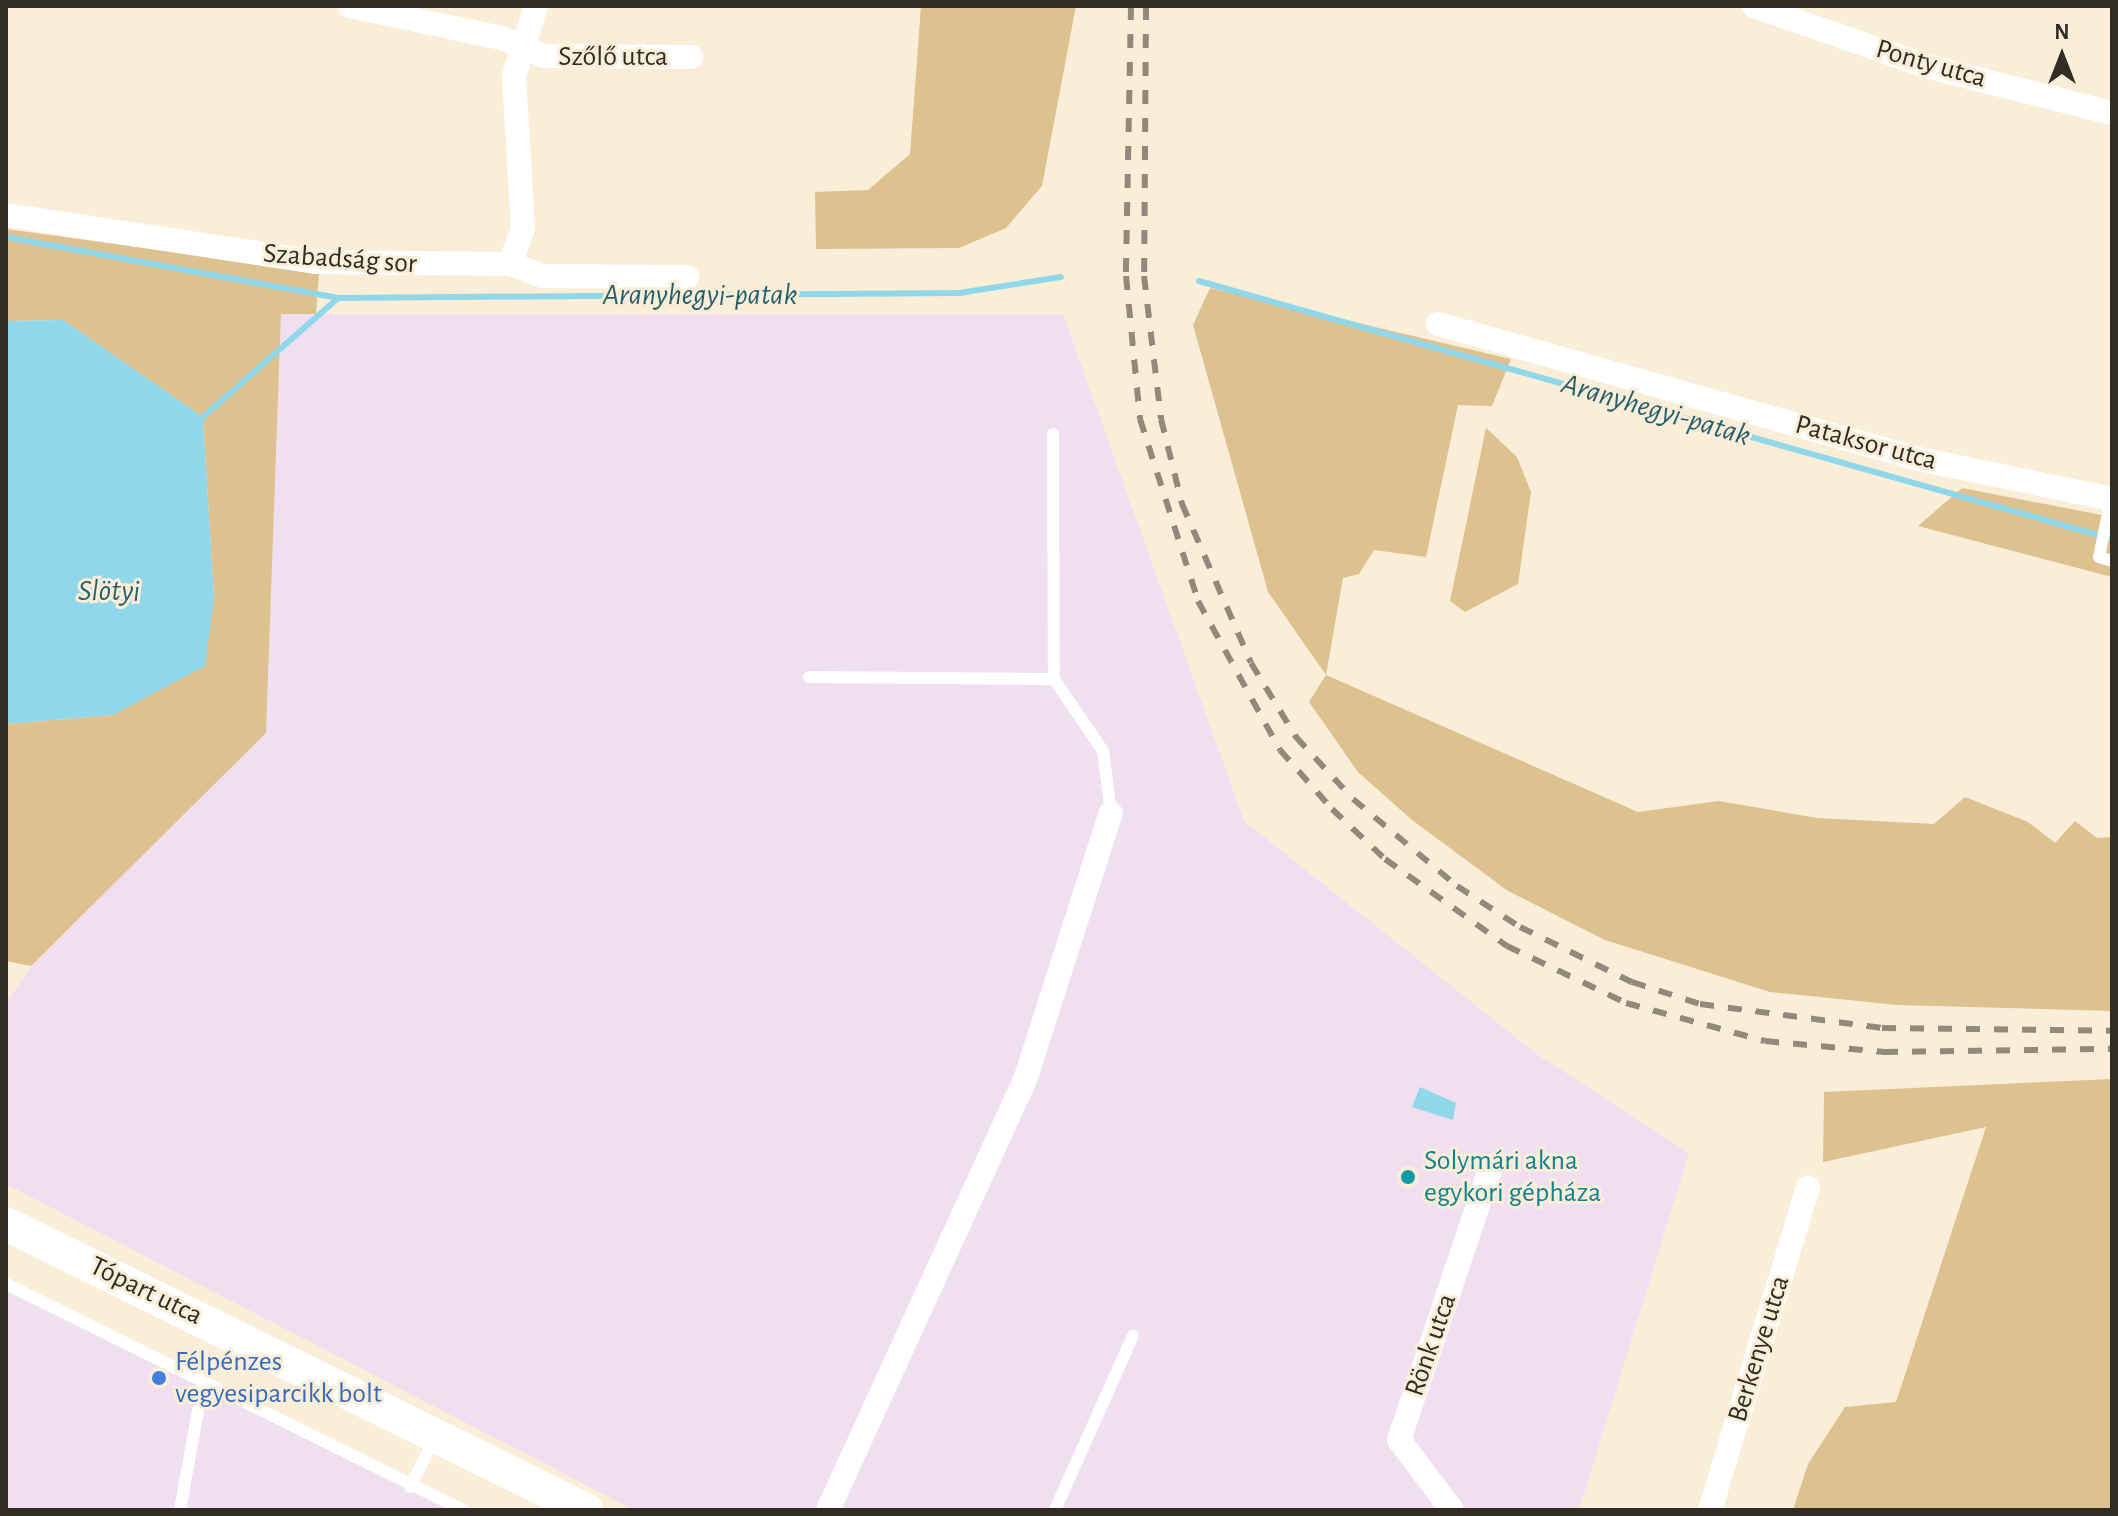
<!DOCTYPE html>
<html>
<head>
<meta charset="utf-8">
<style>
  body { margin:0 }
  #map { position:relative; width:2118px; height:1516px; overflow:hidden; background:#fbeed8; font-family:"Alegreya Sans",sans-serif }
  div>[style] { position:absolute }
  .industrial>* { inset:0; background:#f0dff1 }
  .green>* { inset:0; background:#ddc18f }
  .water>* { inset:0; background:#91d7ea }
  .stream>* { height:6px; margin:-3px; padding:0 3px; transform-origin:3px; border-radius:3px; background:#91d7ea }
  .lane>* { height:12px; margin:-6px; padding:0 6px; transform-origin:6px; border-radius:6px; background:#fff }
  .street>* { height:24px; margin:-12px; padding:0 12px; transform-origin:12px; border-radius:12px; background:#fff }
  .secondary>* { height:34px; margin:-17px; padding:0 17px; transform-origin:17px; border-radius:17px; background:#fff }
  .rail>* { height:6px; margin-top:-3px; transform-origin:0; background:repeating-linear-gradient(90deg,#92897a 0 14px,transparent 0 28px) }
  .dots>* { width:22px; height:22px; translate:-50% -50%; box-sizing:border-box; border:4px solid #fbeed8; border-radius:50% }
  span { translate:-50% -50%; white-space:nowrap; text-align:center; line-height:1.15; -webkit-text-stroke:6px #fbeed8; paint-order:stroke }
  .street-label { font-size:28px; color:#312c24 }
  .culture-label { font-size:28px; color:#0d838f }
  .left { translate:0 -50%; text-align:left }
  .shop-label { font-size:28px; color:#366cbe }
  .water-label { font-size:30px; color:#27606d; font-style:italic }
  .frame { position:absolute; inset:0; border:8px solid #312c24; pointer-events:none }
  .north { position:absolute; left:2022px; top:16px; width:80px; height:80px; -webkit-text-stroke:6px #fbeed8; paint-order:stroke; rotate:0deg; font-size:22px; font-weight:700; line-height:32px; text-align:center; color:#312c24 }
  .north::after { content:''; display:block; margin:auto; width:28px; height:36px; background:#312c24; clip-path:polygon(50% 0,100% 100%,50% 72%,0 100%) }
</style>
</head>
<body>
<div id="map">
  <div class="industrial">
    <i style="clip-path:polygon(281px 314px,1063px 314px,1244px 821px,1538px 1055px,1689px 1153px,1579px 1510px,634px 1510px,6px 1184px,6px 1003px,46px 945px,266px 733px)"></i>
    <i style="clip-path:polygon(6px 1284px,203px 1383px,473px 1510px,6px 1510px)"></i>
  </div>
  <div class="green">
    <i style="clip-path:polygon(921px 6px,1076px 6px,1042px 186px,1006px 228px,959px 248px,816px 249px,815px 192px,868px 190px,910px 154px)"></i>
    <i style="clip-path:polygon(6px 229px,319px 272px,316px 314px,281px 314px,266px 733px,31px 966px,6px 961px,6px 724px,113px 715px,214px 599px,203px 417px,63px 320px,6px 321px)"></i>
    <i style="clip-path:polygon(1210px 288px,1511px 359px,1492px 406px,1458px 405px,1426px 557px,1374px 550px,1359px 574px,1343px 578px,1326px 675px,1638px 812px,1719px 801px,1817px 818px,1934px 824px,1965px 797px,2028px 822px,2055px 843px,2075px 821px,2097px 838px,2112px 837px,2112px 1011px,1897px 1005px,1770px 992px,1605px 940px,1508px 891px,1412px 820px,1358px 772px,1309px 702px,1326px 675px,1268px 592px,1193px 325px)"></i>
    <i style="clip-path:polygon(1486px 428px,1517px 457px,1531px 492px,1518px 584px,1465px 612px,1450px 601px)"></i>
    <i style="clip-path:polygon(1962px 488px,2112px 517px,2112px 577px,1918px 526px)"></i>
    <i style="clip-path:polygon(2112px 1079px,2112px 1510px,1793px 1510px,1808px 1464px,1845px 1407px,1896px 1402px,1986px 1127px,1823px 1162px,1824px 1092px)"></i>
  </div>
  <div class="water">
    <i style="clip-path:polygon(63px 320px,203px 417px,214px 599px,205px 666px,113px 715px,6px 724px,6px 321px)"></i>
    <i style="clip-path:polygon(1420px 1087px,1456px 1103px,1453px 1120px,1412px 1107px)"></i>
  </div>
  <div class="stream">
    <i style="left:6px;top:237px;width:338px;rotate:10.4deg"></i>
    <i style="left:338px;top:298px;width:621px;rotate:-0.46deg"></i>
    <i style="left:959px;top:293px;width:103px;rotate:-8.9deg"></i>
    <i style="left:1199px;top:281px;width:949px;rotate:15.78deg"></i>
    <i style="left:203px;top:417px;width:180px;rotate:-41.4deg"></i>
  </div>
  <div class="lane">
    <i style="left:1053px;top:434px;width:245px;rotate:89.8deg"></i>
    <i style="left:1054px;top:679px;width:87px;rotate:55.8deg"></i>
    <i style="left:1103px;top:751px;width:63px;rotate:82.6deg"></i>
    <i style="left:2111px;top:499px;width:59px;rotate:101.7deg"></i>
    <i style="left:2099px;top:557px;width:14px;rotate:17deg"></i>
    <i style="left:809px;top:677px;width:245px;rotate:0.5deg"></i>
    <i style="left:6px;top:1284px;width:510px;rotate:26.31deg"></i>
    <i style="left:410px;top:1487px;width:53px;rotate:-62.9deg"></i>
    <i style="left:180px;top:1510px;width:129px;rotate:-79.7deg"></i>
    <i style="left:1055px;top:1510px;width:191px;rotate:-65.9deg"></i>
  </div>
  <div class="street">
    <i style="left:350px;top:6px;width:155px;rotate:11.9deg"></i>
    <i style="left:502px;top:38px;width:46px;rotate:23.2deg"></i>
    <i style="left:544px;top:56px;width:147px;rotate:0.4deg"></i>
    <i style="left:1754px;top:6px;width:182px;rotate:19.2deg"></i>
    <i style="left:1926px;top:66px;width:192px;rotate:14.2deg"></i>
    <i style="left:6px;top:215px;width:313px;rotate:8.6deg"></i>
    <i style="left:315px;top:262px;width:195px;rotate:0.6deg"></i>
    <i style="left:510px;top:264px;width:35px;rotate:20deg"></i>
    <i style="left:543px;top:276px;width:144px;rotate:0.4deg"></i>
    <i style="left:510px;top:264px;width:38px;rotate:-70deg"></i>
    <i style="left:523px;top:228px;width:152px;rotate:-93.4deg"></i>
    <i style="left:514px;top:76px;width:73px;rotate:-72.6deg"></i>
    <i style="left:1438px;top:324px;width:500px;rotate:15.7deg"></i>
    <i style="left:1919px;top:459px;width:197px;rotate:11.7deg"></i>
    <i style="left:828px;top:1510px;width:476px;rotate:-65.4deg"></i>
    <i style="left:1026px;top:1077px;width:277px;rotate:-72.2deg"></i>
    <i style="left:1452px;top:1510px;width:88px;rotate:-127.1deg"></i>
    <i style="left:1399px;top:1440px;width:289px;rotate:-71.4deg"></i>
    <i style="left:1710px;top:1510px;width:337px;rotate:-73.1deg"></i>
  </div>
  <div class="secondary">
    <i style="left:6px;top:1224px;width:647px;rotate:26.25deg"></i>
  </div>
  <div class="rail">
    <i style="left:1131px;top:6px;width:270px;rotate:91.1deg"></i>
    <i style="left:1126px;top:276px;width:144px;rotate:84.4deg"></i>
    <i style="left:1140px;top:419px;width:191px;rotate:72.3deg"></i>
    <i style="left:1198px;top:601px;width:170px;rotate:61.2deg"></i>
    <i style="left:1280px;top:750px;width:79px;rotate:48.6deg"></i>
    <i style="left:1332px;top:809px;width:73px;rotate:43.3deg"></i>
    <i style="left:1385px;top:859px;width:150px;rotate:35.5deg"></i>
    <i style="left:1507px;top:946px;width:132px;rotate:25.6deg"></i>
    <i style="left:1626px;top:1003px;width:144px;rotate:15.3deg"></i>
    <i style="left:1765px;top:1041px;width:120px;rotate:5.3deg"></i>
    <i style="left:1884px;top:1052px;width:228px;rotate:-0.8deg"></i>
    <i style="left:1146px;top:6px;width:270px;rotate:90.4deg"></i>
    <i style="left:1144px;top:276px;width:144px;rotate:83.2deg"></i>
    <i style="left:1161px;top:419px;width:88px;rotate:76.1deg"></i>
    <i style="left:1182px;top:504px;width:173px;rotate:66.5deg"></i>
    <i style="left:1251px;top:663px;width:87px;rotate:58.7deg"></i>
    <i style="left:1296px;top:737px;width:84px;rotate:47.4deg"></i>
    <i style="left:1353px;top:799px;width:136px;rotate:39.9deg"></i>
    <i style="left:1457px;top:886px;width:75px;rotate:33.1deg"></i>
    <i style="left:1520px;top:927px;width:125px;rotate:26.2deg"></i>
    <i style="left:1632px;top:982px;width:71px;rotate:17.9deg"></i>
    <i style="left:1700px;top:1004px;width:184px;rotate:7.5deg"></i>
    <i style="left:1882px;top:1028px;width:230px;rotate:0.7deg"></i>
  </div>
  <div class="dots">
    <i style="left:1408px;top:1177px;background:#0f9aa8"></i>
    <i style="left:159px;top:1378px;background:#3f7fe0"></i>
  </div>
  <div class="street-label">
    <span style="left:613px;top:57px">Szőlő utca</span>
    <span style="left:1931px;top:64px;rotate:16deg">Ponty utca</span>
    <span style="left:340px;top:259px;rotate:4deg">Szabadság sor</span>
    <span style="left:1866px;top:443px;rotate:15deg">Pataksor utca</span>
    <span style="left:146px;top:1291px;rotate:26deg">Tópart utca</span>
    <span style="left:1431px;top:1345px;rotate:-71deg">Rönk utca</span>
    <span style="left:1759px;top:1349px;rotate:-73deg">Berkenye utca</span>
  </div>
  <div class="culture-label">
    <span class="left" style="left:1424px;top:1177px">Solymári akna<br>egykori gépháza</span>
  </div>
  <div class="shop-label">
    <span class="left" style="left:175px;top:1378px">Félpénzes<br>vegyesiparcikk bolt</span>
  </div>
  <div class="water-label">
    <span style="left:700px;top:295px">Aranyhegyi-patak</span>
    <span style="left:1656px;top:410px;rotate:16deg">Aranyhegyi-patak</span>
    <span style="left:109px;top:591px">Slötyi</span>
  </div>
  <div class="frame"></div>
  <div class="north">N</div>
</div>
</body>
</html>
